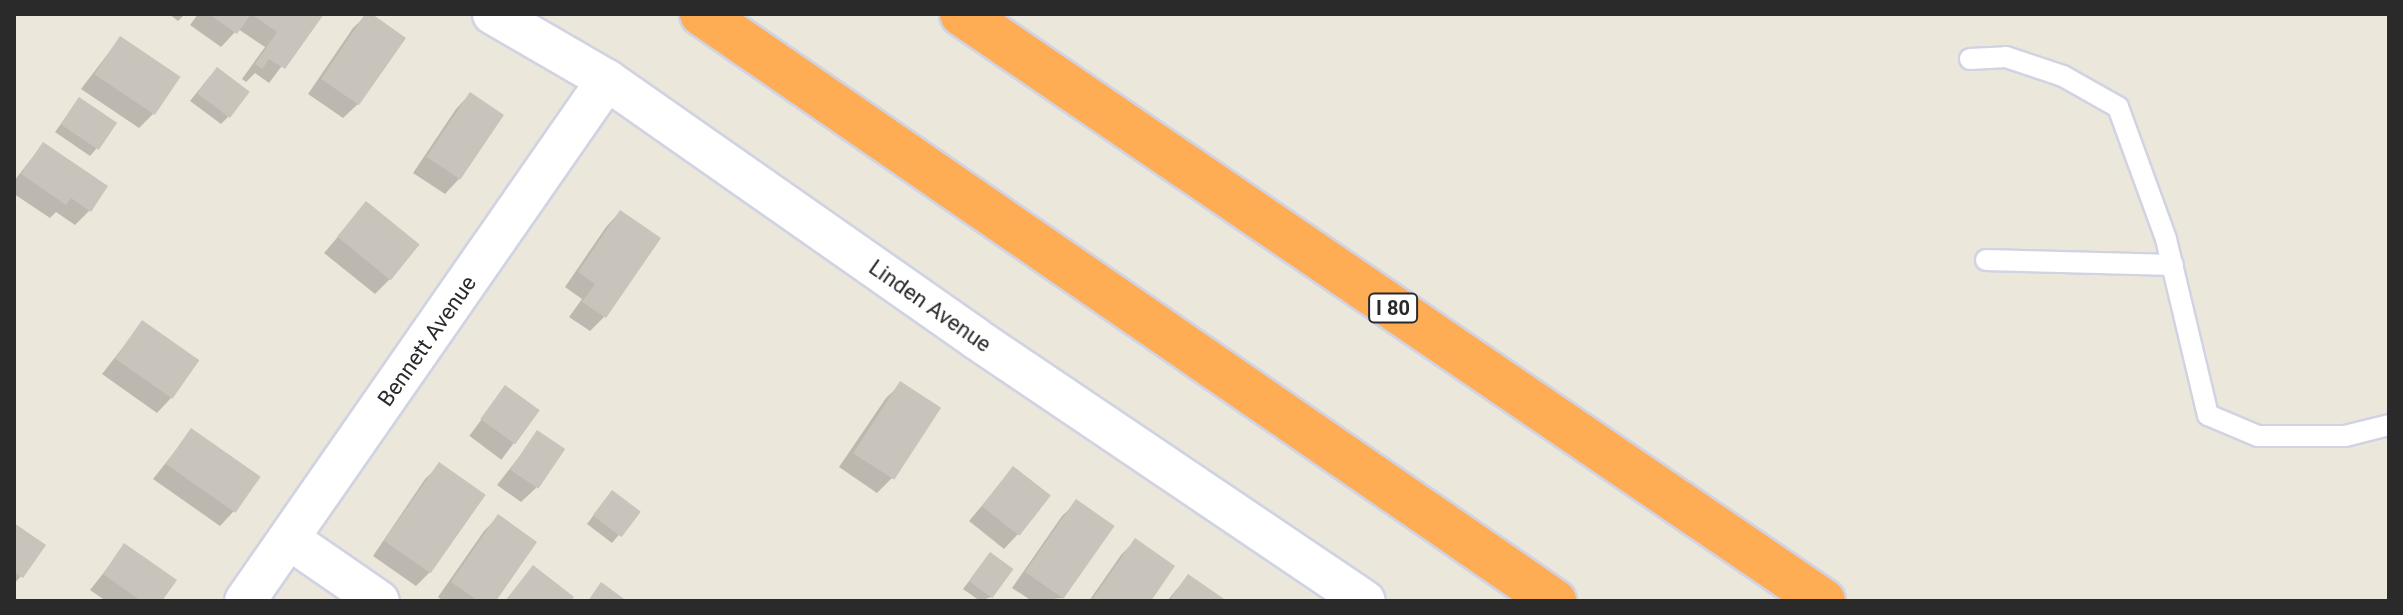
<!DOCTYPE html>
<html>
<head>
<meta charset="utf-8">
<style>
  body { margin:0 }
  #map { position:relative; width:2403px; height:615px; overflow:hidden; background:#ece7db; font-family:Roboto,sans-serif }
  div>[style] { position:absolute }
  .shadow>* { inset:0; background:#0003; transform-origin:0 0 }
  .building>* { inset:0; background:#c8c3bb; transform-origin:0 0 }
  .roads { filter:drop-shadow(2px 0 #d1d3e3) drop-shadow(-2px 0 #d1d3e3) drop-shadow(0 2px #d1d3e3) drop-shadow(0 -2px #d1d3e3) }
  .service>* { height:20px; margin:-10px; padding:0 10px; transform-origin:10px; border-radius:10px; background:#fff }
  .minor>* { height:40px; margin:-20px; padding:0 20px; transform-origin:20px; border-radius:20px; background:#fff }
  .motorway>* { height:44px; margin:-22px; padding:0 22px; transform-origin:22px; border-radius:22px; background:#ffad54 }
  span { translate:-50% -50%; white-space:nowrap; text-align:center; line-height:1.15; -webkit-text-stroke:7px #fff; paint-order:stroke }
  .shield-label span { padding:2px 6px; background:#fff; border:2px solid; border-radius:6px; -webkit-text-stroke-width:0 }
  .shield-label { font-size:20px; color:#2a2a2a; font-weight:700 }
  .street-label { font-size:22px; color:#2a2a2a }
  .frame { position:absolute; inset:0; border:16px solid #2a2a2a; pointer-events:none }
</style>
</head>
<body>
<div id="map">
  <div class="shadow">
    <i style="clip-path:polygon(169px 14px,185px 14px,178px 21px)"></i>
    <i style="clip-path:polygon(198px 14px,321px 14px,269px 83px,255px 73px,246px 82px,242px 79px,265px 47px,238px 29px,221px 47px,190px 25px)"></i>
    <i style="clip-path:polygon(368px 14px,358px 104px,343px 118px,308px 94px,353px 28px)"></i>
    <i style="clip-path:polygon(120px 38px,153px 114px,139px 128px,81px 89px)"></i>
    <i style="clip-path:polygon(210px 76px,228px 117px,221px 124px,190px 101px)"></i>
    <i style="clip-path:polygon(470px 94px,459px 179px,445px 194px,413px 173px,456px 109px)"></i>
    <i style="clip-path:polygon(79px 99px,97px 148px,90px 156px,55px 132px)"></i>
    <i style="clip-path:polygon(43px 144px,90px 210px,75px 225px,56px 212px,50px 218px,14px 194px,14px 181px)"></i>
    <i style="clip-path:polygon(366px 204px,390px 279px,375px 294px,324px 253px)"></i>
    <i style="clip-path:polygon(620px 212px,658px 238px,604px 317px,590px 331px,569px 317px,582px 299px,565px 287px,606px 227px)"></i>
    <i style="clip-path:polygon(142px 323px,171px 398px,157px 413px,102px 374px)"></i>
    <i style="clip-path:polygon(901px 384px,938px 409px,892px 478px,877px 493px,839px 467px,886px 398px)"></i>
    <i style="left:506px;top:387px;width:40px;height:61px;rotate:37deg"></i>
    <i style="clip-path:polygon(191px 431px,234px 511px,220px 526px,153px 479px)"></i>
    <i style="clip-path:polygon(538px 433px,536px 488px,521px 502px,497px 485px)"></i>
    <i style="clip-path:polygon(440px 465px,430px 572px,416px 586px,373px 556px,425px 479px)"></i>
    <i style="clip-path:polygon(1013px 469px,1018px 534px,1004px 549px,969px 521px)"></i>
    <i style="clip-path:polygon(605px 500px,638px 512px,612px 543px,587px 524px)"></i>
    <i style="clip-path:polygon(1077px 502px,1063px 598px,1032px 601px,1012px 588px,1062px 516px)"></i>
    <i style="clip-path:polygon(498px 517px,493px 601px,443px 601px,438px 597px,484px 531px)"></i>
    <i style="clip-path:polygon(14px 525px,21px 576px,14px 584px)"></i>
    <i style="clip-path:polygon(1135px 541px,1149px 601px,1089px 601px,1121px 555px)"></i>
    <i style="clip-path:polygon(125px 546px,160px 601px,106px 601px,90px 590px)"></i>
    <i style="clip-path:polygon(990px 554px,991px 597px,980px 601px,963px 589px)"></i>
    <i style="clip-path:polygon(1188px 576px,1224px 601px,1167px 601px)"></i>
  </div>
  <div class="building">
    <i style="clip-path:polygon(209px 14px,251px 14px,237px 34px)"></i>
    <i style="clip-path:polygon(251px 14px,324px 14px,285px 69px,269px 59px,262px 69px,255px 64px,277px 32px)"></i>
    <i style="clip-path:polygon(365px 14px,372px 14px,406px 38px,359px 105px,321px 79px)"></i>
    <i style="left:120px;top:36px;width:73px;height:46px;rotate:34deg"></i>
    <i style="left:217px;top:67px;width:41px;height:33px;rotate:37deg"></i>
    <i style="left:470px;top:92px;width:41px;height:78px;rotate:34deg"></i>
    <i style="left:79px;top:97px;width:46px;height:33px;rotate:34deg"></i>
    <i style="clip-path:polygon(43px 142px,108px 186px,91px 212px,71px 198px,66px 205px,21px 174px)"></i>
    <i style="left:366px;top:201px;width:69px;height:46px;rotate:39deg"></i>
    <i style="clip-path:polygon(620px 210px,661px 238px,606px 318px,582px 302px,595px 284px,578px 272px)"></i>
    <i style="left:142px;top:320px;width:70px;height:47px;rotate:35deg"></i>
    <i style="left:900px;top:381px;width:49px;height:86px;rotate:33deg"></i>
    <i style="left:505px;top:385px;width:43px;height:42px;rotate:36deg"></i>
    <i style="left:191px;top:428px;width:85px;height:44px;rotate:35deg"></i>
    <i style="left:537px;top:430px;width:34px;height:48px;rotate:34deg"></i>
    <i style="left:439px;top:462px;width:57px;height:96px;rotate:35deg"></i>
    <i style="left:1013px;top:466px;width:48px;height:51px;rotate:38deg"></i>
    <i style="left:612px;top:490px;width:36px;height:32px;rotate:37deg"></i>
    <i style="left:1076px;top:499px;width:47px;height:89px;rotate:35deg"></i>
    <i style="clip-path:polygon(498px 514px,537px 542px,496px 601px,478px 601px,451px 582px)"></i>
    <i style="clip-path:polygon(14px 523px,46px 545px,23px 578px,14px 572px)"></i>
    <i style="clip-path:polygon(1135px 538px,1175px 566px,1151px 601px,1091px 601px)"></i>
    <i style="clip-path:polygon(124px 543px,177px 580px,162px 601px,141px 601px,103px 574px)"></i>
    <i style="left:990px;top:552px;width:29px;height:36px;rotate:36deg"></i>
    <i style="clip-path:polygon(533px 565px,574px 597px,571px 601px,505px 601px)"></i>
    <i style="clip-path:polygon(1188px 574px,1227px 601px,1169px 601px)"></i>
    <i style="clip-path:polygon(601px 582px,627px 601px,588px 601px)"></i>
  </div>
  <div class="roads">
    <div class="service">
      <i style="left:1970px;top:59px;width:36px;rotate:-3deg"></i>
      <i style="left:2006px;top:57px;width:60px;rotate:18.4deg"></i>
      <i style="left:2063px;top:76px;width:63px;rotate:29.4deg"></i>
      <i style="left:2118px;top:107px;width:140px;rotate:70deg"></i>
      <i style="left:2166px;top:239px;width:181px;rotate:76.6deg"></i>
      <i style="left:2208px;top:415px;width:54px;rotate:22.8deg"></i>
      <i style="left:2258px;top:436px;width:87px"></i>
      <i style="left:2345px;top:436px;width:45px;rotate:-14deg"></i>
      <i style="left:1986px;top:260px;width:187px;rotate:1.5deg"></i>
    </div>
    <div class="minor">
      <i style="left:493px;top:14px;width:132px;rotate:30.1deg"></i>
      <i style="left:607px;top:80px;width:449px;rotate:35deg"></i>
      <i style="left:975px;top:338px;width:470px;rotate:34deg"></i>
      <i style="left:289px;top:539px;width:109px;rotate:34.6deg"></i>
      <i style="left:245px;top:601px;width:634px;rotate:-55.21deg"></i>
    </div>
    <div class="motorway">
      <i style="left:702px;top:14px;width:1035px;rotate:34.57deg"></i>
      <i style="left:962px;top:14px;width:1042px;rotate:34.28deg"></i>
    </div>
  </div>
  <div class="shield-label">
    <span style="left:1393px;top:308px">I 80</span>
  </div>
  <div class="street-label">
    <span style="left:930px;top:306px;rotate:35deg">Linden Avenue</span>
    <span style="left:427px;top:341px;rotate:-55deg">Bennett Avenue</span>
  </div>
  <div class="frame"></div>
</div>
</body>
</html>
